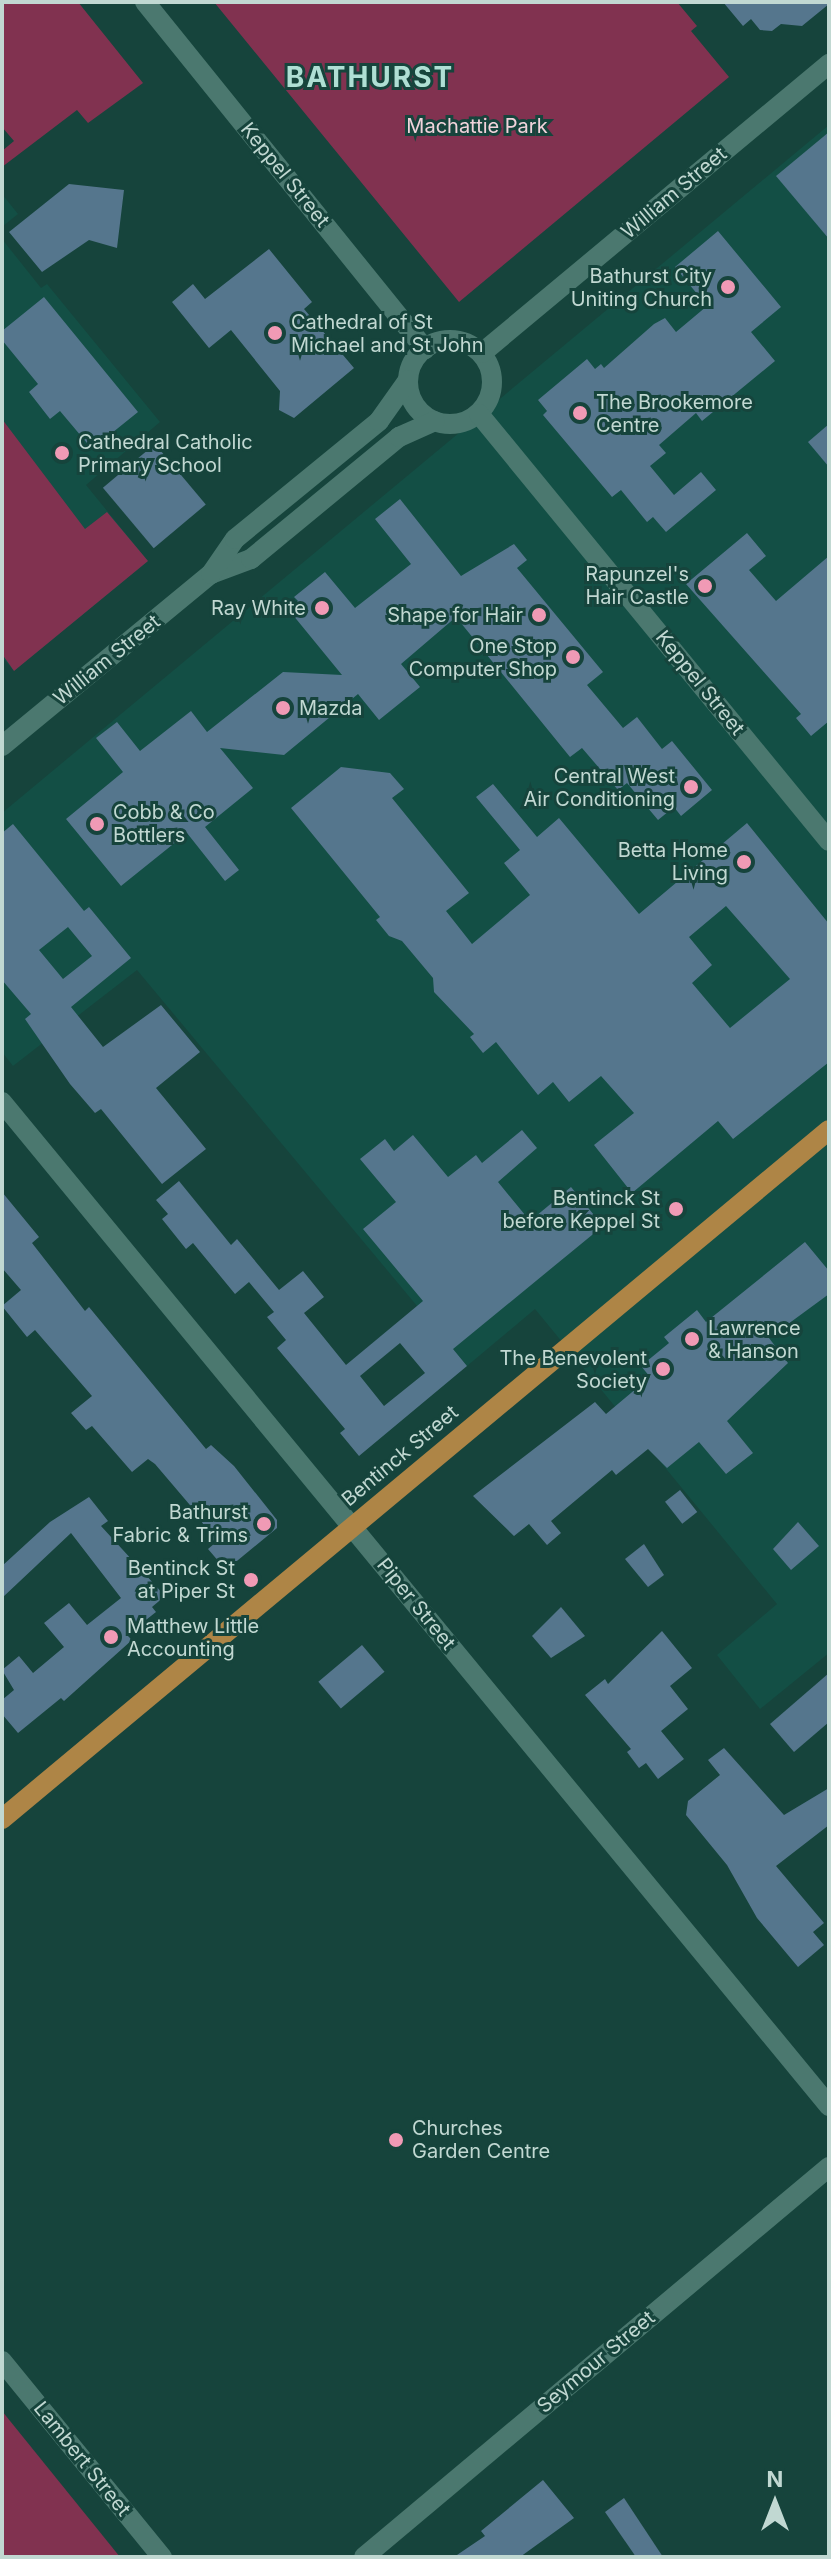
<!DOCTYPE html>
<html>
<head>
<meta charset="utf-8">
<style>
  body { margin:0 }
  #map { position:relative; width:831px; height:2559px; overflow:hidden; background:#16443c; font-family:Inter,sans-serif }
  div>[style] { position:absolute }
  .built>* { inset:0; background:#134f45 }
  .green>* { inset:0; background:#813250 }
  .building>* { inset:0; background:#55768d; transform-origin:0 0 }
  .minor>* { height:20px; margin:-10px; padding:0 10px; transform-origin:10px; border-radius:10px; background:#4b786f }
  .minor>.ring { margin:-10px; padding:0; box-sizing:content-box; background:none; border:20px solid #4b786f; border-radius:50% }
  .major>* { height:20px; margin:-10px; padding:0 10px; transform-origin:10px; border-radius:10px; background:#ae8546 }
  .dots>* { width:22px; height:22px; translate:-50% -50%; box-sizing:border-box; border:4px solid #16443c; border-radius:50% }
  span { translate:-50% -50%; white-space:nowrap; text-align:center; line-height:1.15; -webkit-text-stroke:6px #16443c; paint-order:stroke }
  .park-label { font-size:20px; color:#f1d3db }
  .street-label { font-size:20px; color:#c1d8d2 }
  .poi-label { font-size:20px; color:#c1d8d2 }
  .right { translate:-100% -50%; text-align:right }
  .left { translate:0 -50%; text-align:left }
  .district-label { font-size:28px; color:#afdfd4; font-weight:700; letter-spacing:2px }
  .frame { position:absolute; inset:0; border:4px solid #c1d8d2; pointer-events:none }
  .north { position:absolute; left:735px; top:2463px; width:80px; height:80px; -webkit-text-stroke:6px #16443c; paint-order:stroke; rotate:0deg; font-size:22px; font-weight:700; line-height:32px; text-align:center; color:#c1d8d2 }
  .north::after { content:''; display:block; margin:auto; width:28px; height:36px; background:#c1d8d2; clip-path:polygon(50% 0,100% 100%,50% 72%,0 100%) }
</style>
</head>
<body>
<div id="map">
  <div class="built">
    <i style="clip-path:polygon(829px 125px,829px 1653px,760px 1709px,717px 1655px,777px 1604px,535px 1309px,467px 1366px,137px 970px,13px 1066px,2px 1052px,2px 813px)"></i>
    <i style="clip-path:polygon(2px 194px,18px 214px,2px 227px)"></i>
    <i style="clip-path:polygon(2px 239px,41px 288px,47px 284px,160px 422px,86px 485px,148px 561px,14px 671px,2px 657px)"></i>
  </div>
  <div class="green">
    <i style="clip-path:polygon(2px 2px,78px 2px,143px 83px,88px 123px,77px 110px,2px 167px,2px 151px,14px 141px,2px 127px)"></i>
    <i style="clip-path:polygon(214px 2px,677px 2px,697px 26px,691px 31px,729px 77px,459px 302px)"></i>
    <i style="clip-path:polygon(2px 419px,85px 529px,107px 512px,148px 561px,14px 671px,2px 654px)"></i>
    <i style="clip-path:polygon(2px 2411px,120px 2557px,2px 2557px)"></i>
  </div>
  <div class="building">
    <i style="clip-path:polygon(723px 2px,829px 2px,829px 4px,802px 26px,781px 24px,772px 31px,760px 30px,751px 19px,743px 26px)"></i>
    <i style="clip-path:polygon(829px 132px,829px 239px,776px 176px)"></i>
    <i style="clip-path:polygon(69px 184px,124px 190px,117px 248px,89px 240px,42px 272px,9px 232px)"></i>
    <i style="clip-path:polygon(718px 231px,781px 307px,751px 332px,775px 361px,702px 421px,696px 413px,659px 445px,666px 453px,650px 466px,674px 495px,701px 472px,716px 490px,666px 532px,653px 517px,647px 522px,621px 490px,612px 497px,543px 415px,547px 411px,538px 400px,587px 359px,595px 369px,601px 364px,604px 368px,654px 324px,665px 318px,676px 332px,707px 306px,675px 267px)"></i>
    <i style="clip-path:polygon(269px 249px,312px 302px,304px 309px,354px 368px,294px 418px,279px 410px,280px 391px,231px 330px,209px 348px,172px 302px,193px 284px,205px 299px)"></i>
    <i style="clip-path:polygon(44px 297px,138px 412px,92px 449px,60px 411px,50px 419px,29px 392px,38px 384px,2px 340px,2px 331px)"></i>
    <i style="clip-path:polygon(829px 424px,829px 467px,808px 442px)"></i>
    <i style="left:155px;top:444px;width:79px;height:68px;rotate:50deg"></i>
    <i style="clip-path:polygon(400px 499px,461px 576px,514px 544px,527px 560px,517px 568px,603px 672px,587px 685px,623px 728px,637px 717px,662px 749px,672px 741px,712px 790px,681px 816px,674px 807px,658px 820px,627px 783px,618px 790px,582px 748px,570px 757px,456px 617px,401px 664px,420px 687px,379px 720px,358px 694px,284px 755px,220px 748px,253px 788px,205px 827px,239px 870px,225px 881px,187px 833px,121px 886px,66px 819px,123px 772px,96px 738px,117px 722px,140px 751px,191px 711px,207px 732px,283px 672px,342px 675px,288px 609px,298px 601px,294px 597px,325px 572px,355px 608px,411px 564px,375px 519px)"></i>
    <i style="clip-path:polygon(747px 533px,766px 556px,749px 570px,776px 601px,829px 556px,829px 721px,811px 736px,796px 718px,801px 714px,686px 584px)"></i>
    <i style="clip-path:polygon(evenodd,341px 767px,390px 773px,404px 789px,392px 798px,469px 893px,446px 911px,472px 944px,530px 895px,504px 863px,520px 850px,476px 797px,493px 784px,537px 837px,559px 818px,639px 914px,747px 823px,829px 924px,829px 1062px,733px 1139px,718px 1121px,632px 1193px,594px 1145px,634px 1113px,601px 1076px,569px 1102px,553px 1082px,538px 1095px,496px 1042px,483px 1053px,470px 1037px,474px 1034px,434px 992px,433px 978px,402px 941px,389px 936px,376px 920px,380px 917px,291px 808px,341px 767px,726px 906px,790px 979px,730px 1028px,692px 983px,712px 965px,689px 937px,726px 906px)"></i>
    <i style="clip-path:polygon(evenodd,13px 824px,84px 911px,89px 907px,131px 958px,71px 1007px,103px 1047px,161px 1005px,200px 1052px,156px 1088px,206px 1149px,162px 1184px,101px 1109px,95px 1113px,70px 1084px,25px 1019px,31px 1014px,2px 980px,2px 833px,13px 824px,68px 927px,92px 956px,63px 979px,39px 950px,68px 927px)"></i>
    <i style="clip-path:polygon(evenodd,522px 1130px,537px 1148px,498px 1182px,530px 1221px,571px 1187px,603px 1226px,453px 1349px,467px 1366px,359px 1456px,340px 1433px,345px 1429px,277px 1348px,286px 1340px,267px 1317px,274px 1312px,249px 1282px,235px 1294px,193px 1243px,186px 1249px,162px 1219px,168px 1214px,156px 1200px,179px 1181px,231px 1245px,237px 1239px,279px 1290px,303px 1271px,324px 1297px,304px 1313px,346px 1365px,423px 1301px,363px 1229px,396px 1202px,360px 1159px,385px 1139px,394px 1151px,413px 1135px,448px 1177px,476px 1155px,482px 1163px,522px 1130px,400px 1343px,425px 1373px,384px 1406px,360px 1376px,400px 1343px)"></i>
    <i style="clip-path:polygon(2px 1192px,39px 1237px,32px 1243px,85px 1311px,89px 1307px,206px 1449px,211px 1445px,234px 1466px,277px 1520px,277px 1528px,226px 1570px,208px 1549px,215px 1543px,195px 1511px,155px 1464px,148px 1459px,132px 1472px,92px 1426px,86px 1430px,71px 1413px,92px 1396px,35px 1330px,27px 1337px,2px 1306px,21px 1290px,2px 1268px)"></i>
    <i style="clip-path:polygon(805px 1242px,829px 1271px,829px 1294px,769px 1338px,788px 1363px,727px 1421px,753px 1453px,726px 1474px,699px 1442px,667px 1468px,648px 1449px,616px 1475px,612px 1470px,551px 1521px,561px 1533px,547px 1545px,529px 1524px,514px 1536px,473px 1496px,595px 1402px,606px 1414px,650px 1377px,641px 1366px,669px 1343px,664px 1337px,697px 1310px,706px 1322px)"></i>
    <i style="left:680px;top:1490px;width:28px;height:19px;rotate:52deg"></i>
    <i style="clip-path:polygon(89px 1497px,108px 1521px,101px 1526px,165px 1596px,152px 1607px,156px 1612px,127px 1635px,132px 1640px,64px 1701px,61px 1698px,18px 1733px,2px 1714px,2px 1700px,14px 1690px,2px 1670px,19px 1656px,33px 1673px,64px 1647px,44px 1623px,69px 1603px,87px 1625px,121px 1598px,71px 1533px,2px 1598px,2px 1566px,50px 1522px)"></i>
    <i style="clip-path:polygon(798px 1522px,819px 1546px,791px 1570px,773px 1549px)"></i>
    <i style="clip-path:polygon(644px 1544px,664px 1575px,648px 1587px,625px 1559px)"></i>
    <i style="clip-path:polygon(561px 1607px,585px 1636px,551px 1658px,532px 1636px)"></i>
    <i style="clip-path:polygon(662px 1631px,692px 1668px,670px 1686px,688px 1709px,661px 1731px,684px 1759px,658px 1779px,646px 1763px,639px 1768px,627px 1752px,631px 1749px,585px 1695px,605px 1679px,608px 1684px)"></i>
    <i style="left:362px;top:1645px;width:35px;height:57px;rotate:50deg"></i>
    <i style="clip-path:polygon(829px 1673px,829px 1722px,794px 1752px,770px 1724px)"></i>
    <i style="clip-path:polygon(724px 1748px,784px 1815px,829px 1788px,829px 1825px,776px 1866px,824px 1923px,813px 1932px,824px 1945px,798px 1967px,757px 1918px,727px 1865px,686px 1815px,688px 1801px,720px 1775px,708px 1760px)"></i>
    <i style="clip-path:polygon(543px 2480px,574px 2518px,520px 2557px,454px 2557px,485px 2536px,481px 2531px)"></i>
    <i style="clip-path:polygon(624px 2498px,663px 2557px,636px 2557px,605px 2512px)"></i>
  </div>
  <div class="minor">
    <i style="left:145px;top:2px;width:446px;rotate:51.1deg"></i>
    <i class="ring" style="left:408px;top:340px;width:64px;height:64px"></i>
    <i style="left:482px;top:353px;width:452px;rotate:-39.8deg"></i>
    <i style="left:479px;top:414px;width:552px;rotate:50.66deg"></i>
    <i style="left:211px;top:574px;width:43px;rotate:-20.6deg"></i>
    <i style="left:251px;top:559px;width:192px;rotate:-39.5deg"></i>
    <i style="left:399px;top:437px;width:39px;rotate:-24deg"></i>
    <i style="left:2px;top:746px;width:271px;rotate:-39.5deg"></i>
    <i style="left:211px;top:574px;width:42px;rotate:-55.6deg"></i>
    <i style="left:235px;top:539px;width:186px;rotate:-39.3deg"></i>
    <i style="left:379px;top:421px;width:50px;rotate:-54.7deg"></i>
    <i style="left:2px;top:1102px;width:1301px;rotate:50.52deg"></i>
    <i style="left:2px;top:2361px;width:253px;rotate:50.8deg"></i>
    <i style="left:364px;top:2557px;width:607px;rotate:-39.99deg"></i>
  </div>
  <div class="major">
    <i style="left:2px;top:1819px;width:1076px;rotate:-39.8deg"></i>
  </div>
  <div class="dots">
    <i style="left:728px;top:287px;background:#f09ab5"></i>
    <i style="left:275px;top:333px;background:#f09ab5"></i>
    <i style="left:580px;top:413px;background:#f09ab5"></i>
    <i style="left:62px;top:453px;background:#f09ab5"></i>
    <i style="left:705px;top:586px;background:#f09ab5"></i>
    <i style="left:322px;top:608px;background:#f09ab5"></i>
    <i style="left:539px;top:615px;background:#f09ab5"></i>
    <i style="left:573px;top:657px;background:#f09ab5"></i>
    <i style="left:283px;top:708px;background:#f09ab5"></i>
    <i style="left:691px;top:787px;background:#f09ab5"></i>
    <i style="left:97px;top:824px;background:#f09ab5"></i>
    <i style="left:744px;top:862px;background:#f09ab5"></i>
    <i style="left:676px;top:1209px;background:#f09ab5"></i>
    <i style="left:692px;top:1339px;background:#f09ab5"></i>
    <i style="left:663px;top:1369px;background:#f09ab5"></i>
    <i style="left:264px;top:1524px;background:#f09ab5"></i>
    <i style="left:251px;top:1580px;background:#f09ab5"></i>
    <i style="left:111px;top:1637px;background:#f09ab5"></i>
    <i style="left:396px;top:2140px;background:#f09ab5"></i>
  </div>
  <div class="park-label">
    <span style="left:477px;top:126px">Machattie Park</span>
  </div>
  <div class="street-label">
    <span style="left:285px;top:175px;rotate:51deg">Keppel Street</span>
    <span style="left:674px;top:193px;rotate:-40deg">William Street</span>
    <span style="left:107px;top:660px;rotate:-39deg">William Street</span>
    <span style="left:700px;top:683px;rotate:51deg">Keppel Street</span>
    <span style="left:400px;top:1456px;rotate:-40deg">Bentinck Street</span>
    <span style="left:416px;top:1604px;rotate:51deg">Piper Street</span>
    <span style="left:596px;top:2362px;rotate:-40deg">Seymour Street</span>
    <span style="left:82px;top:2459px;rotate:51deg">Lambert Street</span>
  </div>
  <div class="poi-label">
    <span class="right" style="left:712px;top:288px">Bathurst City<br>Uniting Church</span>
    <span class="left" style="left:291px;top:334px">Cathedral of St<br>Michael and St John</span>
    <span class="left" style="left:596px;top:414px">The Brookemore<br>Centre</span>
    <span class="left" style="left:78px;top:454px">Cathedral Catholic<br>Primary School</span>
    <span class="right" style="left:689px;top:586px">Rapunzel's<br>Hair Castle</span>
    <span class="right" style="left:306px;top:608px">Ray White</span>
    <span class="right" style="left:523px;top:615px">Shape for Hair</span>
    <span class="right" style="left:557px;top:658px">One Stop<br>Computer Shop</span>
    <span class="left" style="left:299px;top:708px">Mazda</span>
    <span class="right" style="left:675px;top:788px">Central West<br>Air Conditioning</span>
    <span class="left" style="left:113px;top:824px">Cobb &amp; Co<br>Bottlers</span>
    <span class="right" style="left:728px;top:862px">Betta Home<br>Living</span>
    <span class="right" style="left:660px;top:1210px">Bentinck St<br>before Keppel St</span>
    <span class="left" style="left:708px;top:1340px">Lawrence<br>&amp; Hanson</span>
    <span class="right" style="left:647px;top:1370px">The Benevolent<br>Society</span>
    <span class="right" style="left:248px;top:1524px">Bathurst<br>Fabric &amp; Trims</span>
    <span class="right" style="left:235px;top:1580px">Bentinck St<br>at Piper St</span>
    <span class="left" style="left:127px;top:1638px">Matthew Little<br>Accounting</span>
    <span class="left" style="left:412px;top:2140px">Churches<br>Garden Centre</span>
  </div>
  <div class="district-label">
    <span style="left:370px;top:77px">BATHURST</span>
  </div>
  <div class="frame"></div>
  <div class="north">N</div>
</div>
</body>
</html>
